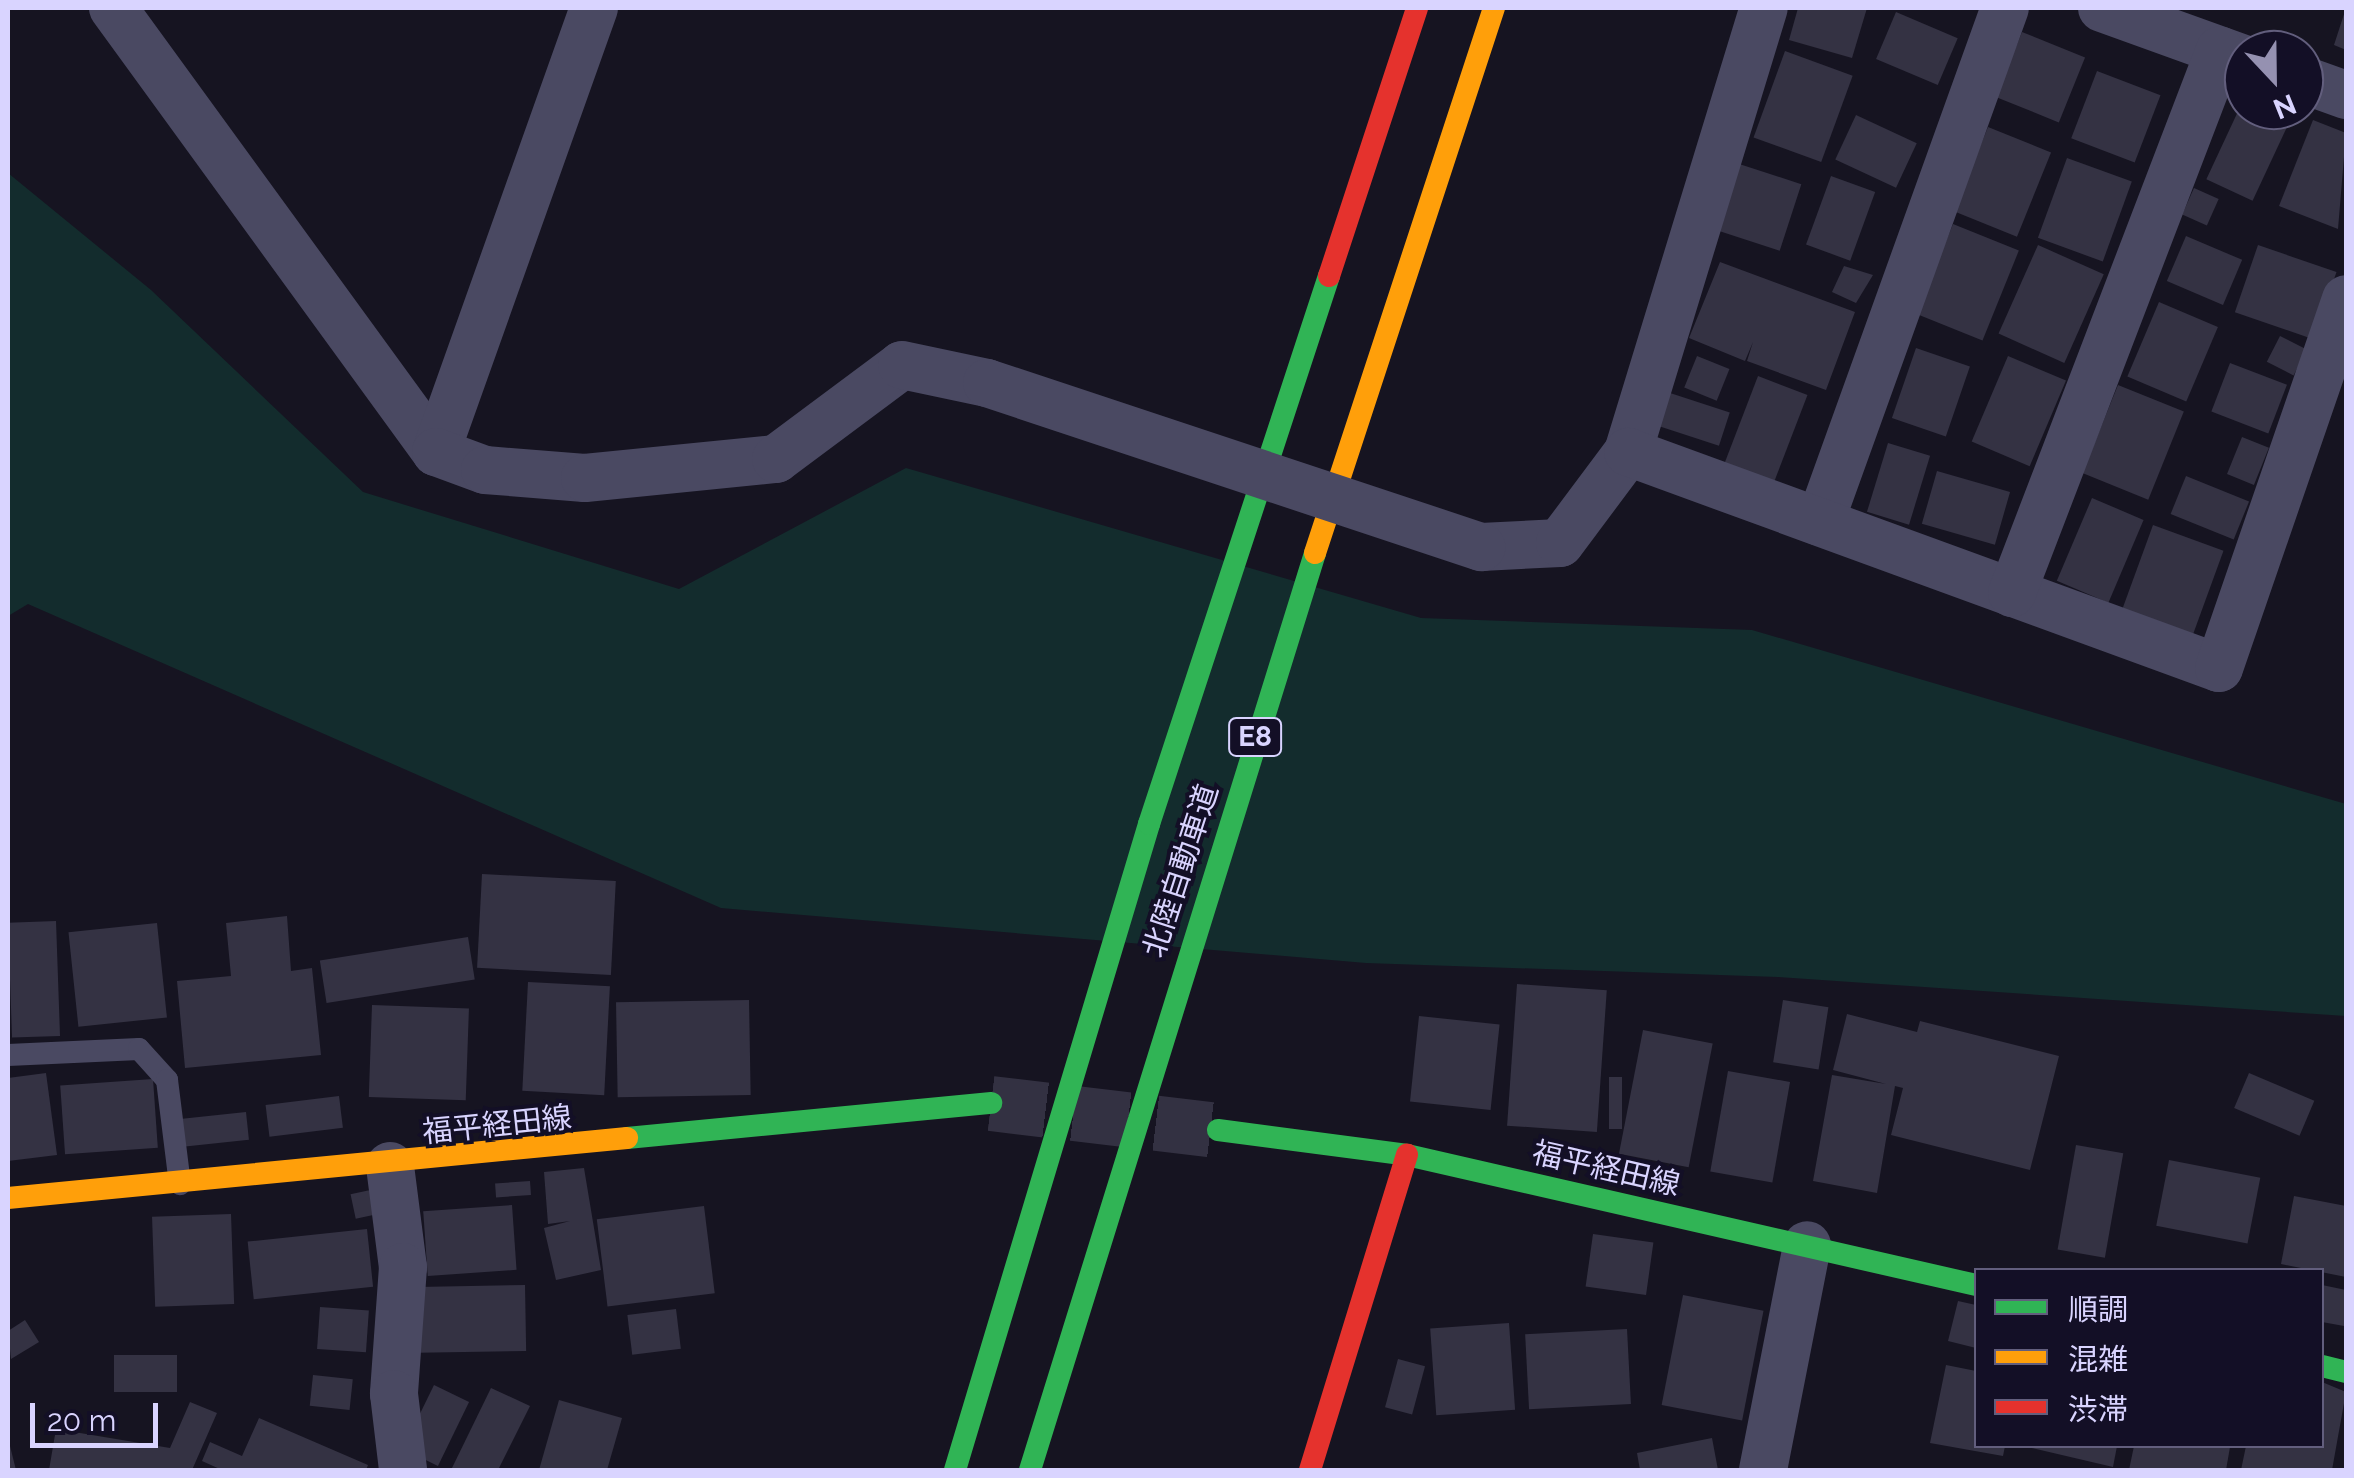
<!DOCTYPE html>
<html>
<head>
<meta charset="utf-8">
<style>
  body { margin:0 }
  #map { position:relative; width:2354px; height:1478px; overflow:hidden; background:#161421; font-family:Raleway,"Noto Sans JP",sans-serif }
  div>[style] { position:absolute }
  .green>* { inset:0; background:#132c2d }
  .building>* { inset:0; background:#343243; transform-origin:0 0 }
  .secondary-tunnel>* { height:55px; margin-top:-27.5px; transform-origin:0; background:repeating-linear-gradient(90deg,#333142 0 55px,transparent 0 83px) }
  .lane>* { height:22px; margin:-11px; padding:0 11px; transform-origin:11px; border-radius:11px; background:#4a4962 }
  .street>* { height:48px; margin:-24px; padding:0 24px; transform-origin:24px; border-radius:24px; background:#4a4962 }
  .fast>* { height:22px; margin:-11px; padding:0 11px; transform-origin:11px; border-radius:11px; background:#30b455 }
  .slow>* { height:22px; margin:-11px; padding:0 11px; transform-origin:11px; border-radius:11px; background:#ff9f0a }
  .jam>* { height:22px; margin:-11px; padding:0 11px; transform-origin:11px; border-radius:11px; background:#e5322d }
  .street-bridge>* { height:48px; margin:-24px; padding:0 24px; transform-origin:24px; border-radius:24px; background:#4a4962 }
  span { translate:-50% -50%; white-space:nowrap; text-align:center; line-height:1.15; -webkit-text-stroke:8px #130f26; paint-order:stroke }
  .shield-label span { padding:2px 8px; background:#130f26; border:2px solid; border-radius:8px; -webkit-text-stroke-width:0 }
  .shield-label { font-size:28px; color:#d9d4ff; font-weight:700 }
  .street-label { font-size:30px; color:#d9d4ff }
  .frame { position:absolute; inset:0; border:10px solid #d9d4ff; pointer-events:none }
  .legend { position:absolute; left:1974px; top:1268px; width:350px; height:180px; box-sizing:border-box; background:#130f26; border:2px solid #625e7d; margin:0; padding:12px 18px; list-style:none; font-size:30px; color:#d9d4ff }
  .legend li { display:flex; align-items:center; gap:20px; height:50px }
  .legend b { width:50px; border:2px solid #625e7d }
  .north { position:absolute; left:2224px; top:30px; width:100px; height:100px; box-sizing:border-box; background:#130f26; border:2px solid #625e7d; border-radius:50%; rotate:158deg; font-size:28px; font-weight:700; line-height:40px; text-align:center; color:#d9d4ff }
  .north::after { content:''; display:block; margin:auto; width:35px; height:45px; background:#9591b1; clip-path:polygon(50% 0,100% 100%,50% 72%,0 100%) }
  .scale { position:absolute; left:30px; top:1403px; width:128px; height:45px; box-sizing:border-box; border:5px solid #d9d4ff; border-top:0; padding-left:12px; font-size:30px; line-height:35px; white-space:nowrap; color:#d9d4ff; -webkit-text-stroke:8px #130f26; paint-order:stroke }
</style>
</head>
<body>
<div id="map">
  <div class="green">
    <i style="clip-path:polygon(8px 173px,151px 290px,363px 492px,679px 589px,906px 468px,1421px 618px,1752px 630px,2346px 804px,2346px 1016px,1778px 977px,1366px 963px,721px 908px,28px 604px,8px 616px)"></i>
  </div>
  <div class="building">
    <i style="clip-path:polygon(1798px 8px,1867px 8px,1852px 58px,1789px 40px)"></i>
    <i style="clip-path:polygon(2346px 8px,2346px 50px,2334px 45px)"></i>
    <i style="left:1896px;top:12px;width:67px;height:51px;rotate:23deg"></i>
    <i style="left:2022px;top:32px;width:68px;height:70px;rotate:22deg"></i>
    <i style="left:1785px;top:51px;width:72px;height:92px;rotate:20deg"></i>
    <i style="left:2097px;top:71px;width:68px;height:72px;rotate:21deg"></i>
    <i style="left:2241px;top:105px;width:51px;height:82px;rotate:25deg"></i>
    <i style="left:1856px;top:115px;width:67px;height:49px;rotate:25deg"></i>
    <i style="clip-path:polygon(2313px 120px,2346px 133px,2338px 229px,2279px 206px)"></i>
    <i style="left:1988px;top:127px;width:68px;height:91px;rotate:22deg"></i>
    <i style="left:2067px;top:158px;width:69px;height:85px;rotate:20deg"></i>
    <i style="left:1730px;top:161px;width:75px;height:70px;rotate:18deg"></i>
    <i style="left:1831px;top:176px;width:47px;height:73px;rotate:20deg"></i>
    <i style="left:2194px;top:188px;width:27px;height:29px;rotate:24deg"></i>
    <i style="left:1953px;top:224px;width:71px;height:97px;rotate:22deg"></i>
    <i style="left:2186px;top:236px;width:61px;height:49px;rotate:23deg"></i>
    <i style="left:2038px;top:245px;width:72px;height:97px;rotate:24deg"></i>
    <i style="left:2258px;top:245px;width:83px;height:71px;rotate:19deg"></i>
    <i style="clip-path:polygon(1720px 262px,1855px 312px,1826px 390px,1747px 361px,1753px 342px,1745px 361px,1689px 338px)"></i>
    <i style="clip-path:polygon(1844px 266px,1873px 275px,1856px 303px,1832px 292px)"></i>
    <i style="left:2159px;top:302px;width:64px;height:81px;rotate:23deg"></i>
    <i style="left:2280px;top:336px;width:30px;height:29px;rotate:27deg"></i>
    <i style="left:1916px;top:348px;width:57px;height:74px;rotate:19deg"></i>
    <i style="left:1697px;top:356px;width:35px;height:34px;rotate:22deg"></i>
    <i style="left:2008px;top:356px;width:63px;height:93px;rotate:23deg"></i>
    <i style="left:2230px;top:363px;width:61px;height:52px;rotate:21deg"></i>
    <i style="left:1758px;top:376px;width:53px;height:103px;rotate:21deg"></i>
    <i style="left:2118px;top:385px;width:71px;height:95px;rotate:22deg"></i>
    <i style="left:1667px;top:392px;width:66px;height:35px;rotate:18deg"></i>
    <i style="left:2242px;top:437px;width:29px;height:40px;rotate:22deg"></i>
    <i style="left:1888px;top:443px;width:44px;height:72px;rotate:17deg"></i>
    <i style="left:1937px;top:471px;width:76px;height:55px;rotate:16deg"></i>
    <i style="left:2186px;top:476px;width:68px;height:41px;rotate:22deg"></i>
    <i style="left:2092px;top:498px;width:56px;height:90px;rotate:23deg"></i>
    <i style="left:2153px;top:525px;width:75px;height:90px;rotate:20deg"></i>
    <i style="left:482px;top:874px;width:134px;height:94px;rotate:3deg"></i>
    <i style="clip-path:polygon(287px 916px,291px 971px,312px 968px,321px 1055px,185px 1068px,177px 981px,231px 976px,226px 923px)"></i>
    <i style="left:56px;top:921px;width:115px;height:48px;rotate:88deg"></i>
    <i style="left:157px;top:923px;width:95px;height:89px;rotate:84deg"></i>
    <i style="left:468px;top:937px;width:43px;height:150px;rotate:81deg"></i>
    <i style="left:528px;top:982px;width:82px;height:109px;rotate:3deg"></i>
    <i style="left:1517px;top:984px;width:90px;height:142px;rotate:4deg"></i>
    <i style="left:749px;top:1000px;width:95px;height:133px;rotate:89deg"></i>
    <i style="left:1783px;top:1000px;width:46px;height:63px;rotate:9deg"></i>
    <i style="left:372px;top:1005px;width:97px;height:92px;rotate:2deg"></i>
    <i style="clip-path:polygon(1847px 1014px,1917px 1032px,1920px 1021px,2059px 1056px,2030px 1170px,1891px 1135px,1903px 1088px,1895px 1086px,1877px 1193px,1813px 1181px,1832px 1075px,1886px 1084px,1833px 1070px)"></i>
    <i style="left:1419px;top:1016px;width:81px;height:86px;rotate:6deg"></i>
    <i style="left:1643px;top:1030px;width:71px;height:126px;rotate:11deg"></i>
    <i style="left:1728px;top:1071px;width:63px;height:102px;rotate:10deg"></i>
    <i style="clip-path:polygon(46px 1073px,57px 1155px,8px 1161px,8px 1078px)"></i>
    <i style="left:2249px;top:1073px;width:71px;height:38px;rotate:23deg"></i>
    <i style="left:1609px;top:1077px;width:13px;height:52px"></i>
    <i style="left:153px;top:1079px;width:69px;height:93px;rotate:86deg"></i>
    <i style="left:339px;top:1096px;width:32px;height:74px;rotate:83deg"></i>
    <i style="left:246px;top:1112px;width:28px;height:64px;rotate:84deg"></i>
    <i style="left:2076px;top:1145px;width:48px;height:106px;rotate:10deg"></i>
    <i style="left:2169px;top:1160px;width:93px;height:67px;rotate:11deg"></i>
    <i style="clip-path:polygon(584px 1168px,601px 1270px,556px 1280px,544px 1228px,570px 1221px,548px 1224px,544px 1172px)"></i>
    <i style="left:530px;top:1181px;width:14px;height:35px;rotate:86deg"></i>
    <i style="left:375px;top:1189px;width:25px;height:25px;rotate:78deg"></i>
    <i style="clip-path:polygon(2294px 1196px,2346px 1206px,2346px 1277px,2281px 1264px)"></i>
    <i style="left:512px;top:1205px;width:65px;height:89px;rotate:86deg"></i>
    <i style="left:704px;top:1206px;width:88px;height:108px;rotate:83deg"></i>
    <i style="left:231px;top:1214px;width:90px;height:79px;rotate:88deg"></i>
    <i style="left:367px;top:1229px;width:58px;height:120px;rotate:84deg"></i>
    <i style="left:1593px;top:1234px;width:61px;height:53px;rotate:8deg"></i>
    <i style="left:525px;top:1285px;width:66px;height:108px;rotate:89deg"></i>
    <i style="clip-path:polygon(2322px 1285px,2346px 1290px,2344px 1326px,2322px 1322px)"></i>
    <i style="left:1683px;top:1295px;width:82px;height:112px;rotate:11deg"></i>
    <i style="clip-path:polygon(1958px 1301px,1976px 1305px,1976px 1348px,1948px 1341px)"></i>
    <i style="left:320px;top:1307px;width:49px;height:42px;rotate:4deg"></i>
    <i style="left:676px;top:1309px;width:40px;height:49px;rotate:83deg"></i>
    <i style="clip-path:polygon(25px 1320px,39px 1342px,11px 1359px,8px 1331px)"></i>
    <i style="left:1509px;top:1323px;width:87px;height:79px;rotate:86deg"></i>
    <i style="left:1627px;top:1329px;width:75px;height:102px;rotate:87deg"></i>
    <i style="left:177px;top:1355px;width:37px;height:63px;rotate:90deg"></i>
    <i style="left:1398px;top:1359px;width:28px;height:50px;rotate:15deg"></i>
    <i style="clip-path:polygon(1946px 1365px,1976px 1371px,1976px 1446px,2005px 1446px,2003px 1456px,1930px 1443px)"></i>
    <i style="left:313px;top:1375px;width:40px;height:31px;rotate:6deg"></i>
    <i style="clip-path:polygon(2322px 1382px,2346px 1392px,2332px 1470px,2241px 1470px,2246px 1446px,2322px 1446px)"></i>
    <i style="left:434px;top:1385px;width:39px;height:71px;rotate:26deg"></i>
    <i style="clip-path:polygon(491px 1388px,530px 1406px,498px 1470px,451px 1470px)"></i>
    <i style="clip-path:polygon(559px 1400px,622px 1418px,607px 1470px,539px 1470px)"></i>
    <i style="clip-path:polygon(190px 1402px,217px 1413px,192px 1470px,49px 1470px,56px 1429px,170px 1448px)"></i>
    <i style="clip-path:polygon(259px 1418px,368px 1465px,366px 1470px,222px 1470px,202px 1461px,210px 1442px,242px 1456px)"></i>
    <i style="clip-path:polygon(1712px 1438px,1718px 1470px,1640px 1470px,1637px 1453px)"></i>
    <i style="clip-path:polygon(9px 1442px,16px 1470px,8px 1470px)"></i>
    <i style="clip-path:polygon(2023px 1446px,2117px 1446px,2113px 1467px)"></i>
    <i style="clip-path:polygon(2134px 1446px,2220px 1446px,2230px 1447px,2226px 1470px,2129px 1470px)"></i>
  </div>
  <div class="secondary-tunnel">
    <i style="left:991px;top:1103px;width:229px;rotate:6.8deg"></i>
  </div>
  <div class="lane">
    <i style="left:8px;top:1055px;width:131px;rotate:-2.6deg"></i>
    <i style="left:139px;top:1049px;width:42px;rotate:47.9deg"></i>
    <i style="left:167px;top:1080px;width:105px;rotate:82.9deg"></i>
  </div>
  <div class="street">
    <i style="left:113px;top:8px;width:549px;rotate:53.96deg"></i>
    <i style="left:594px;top:8px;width:471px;rotate:109.6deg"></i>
    <i style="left:436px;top:452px;width:52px;rotate:20.2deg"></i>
    <i style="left:485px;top:470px;width:100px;rotate:4.6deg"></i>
    <i style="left:585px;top:478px;width:192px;rotate:-5.7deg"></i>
    <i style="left:776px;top:459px;width:157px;rotate:-36.7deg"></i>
    <i style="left:902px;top:365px;width:87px;rotate:12deg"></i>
    <i style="left:2102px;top:8px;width:151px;rotate:19.8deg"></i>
    <i style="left:2304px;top:80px;width:45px;rotate:19.7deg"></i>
    <i style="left:1628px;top:452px;width:464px;rotate:-73deg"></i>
    <i style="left:1820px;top:522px;width:546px;rotate:-70.21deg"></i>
    <i style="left:1481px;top:547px;width:79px;rotate:-2.9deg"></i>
    <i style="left:1560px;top:543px;width:114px;rotate:-53.2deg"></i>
    <i style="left:1628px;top:452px;width:629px;rotate:20.08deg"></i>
    <i style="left:2219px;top:668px;width:390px;rotate:-71deg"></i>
    <i style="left:2012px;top:593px;width:581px;rotate:-69.04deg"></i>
    <i style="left:390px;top:1166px;width:102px;rotate:82.7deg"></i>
    <i style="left:403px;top:1267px;width:127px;rotate:94.1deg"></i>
    <i style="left:394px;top:1394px;width:77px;rotate:83.2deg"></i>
    <i style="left:1763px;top:1470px;width:229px;rotate:-78.9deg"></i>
  </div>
  <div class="fast">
    <i style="left:1218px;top:1130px;width:191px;rotate:7.5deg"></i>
    <i style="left:1407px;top:1155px;width:584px;rotate:12.87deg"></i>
    <i style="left:627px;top:1138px;width:366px;rotate:-5.5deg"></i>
    <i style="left:2322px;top:1366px;width:25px;rotate:14deg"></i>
    <i style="left:955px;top:1470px;width:675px;rotate:-73.28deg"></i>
    <i style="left:1149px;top:824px;width:577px;rotate:-71.82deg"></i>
    <i style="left:1030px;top:1470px;width:960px;rotate:-72.73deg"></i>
  </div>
  <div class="slow">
    <i style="left:1315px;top:553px;width:574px;rotate:-71.82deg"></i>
    <i style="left:8px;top:1198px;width:622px;rotate:-5.54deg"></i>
  </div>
  <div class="jam">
    <i style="left:1329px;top:276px;width:282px;rotate:-71.8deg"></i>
    <i style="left:1310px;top:1470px;width:330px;rotate:-72.9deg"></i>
  </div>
  <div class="street-bridge">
    <i style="left:987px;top:383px;width:521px;rotate:18.37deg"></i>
  </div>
  <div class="shield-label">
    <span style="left:1255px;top:737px">E8</span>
  </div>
  <div class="street-label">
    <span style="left:1181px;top:871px;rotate:-72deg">北陸自動車道</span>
    <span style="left:497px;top:1125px;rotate:-6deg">福平経田線</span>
    <span style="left:1606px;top:1169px;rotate:13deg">福平経田線</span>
  </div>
  <div class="frame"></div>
  <ul class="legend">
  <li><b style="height:12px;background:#30b455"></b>順調</li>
  <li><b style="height:12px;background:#ff9f0a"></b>混雑</li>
  <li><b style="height:12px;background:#e5322d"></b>渋滞</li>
  </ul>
  <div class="north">N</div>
  <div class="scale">20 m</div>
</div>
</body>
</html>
